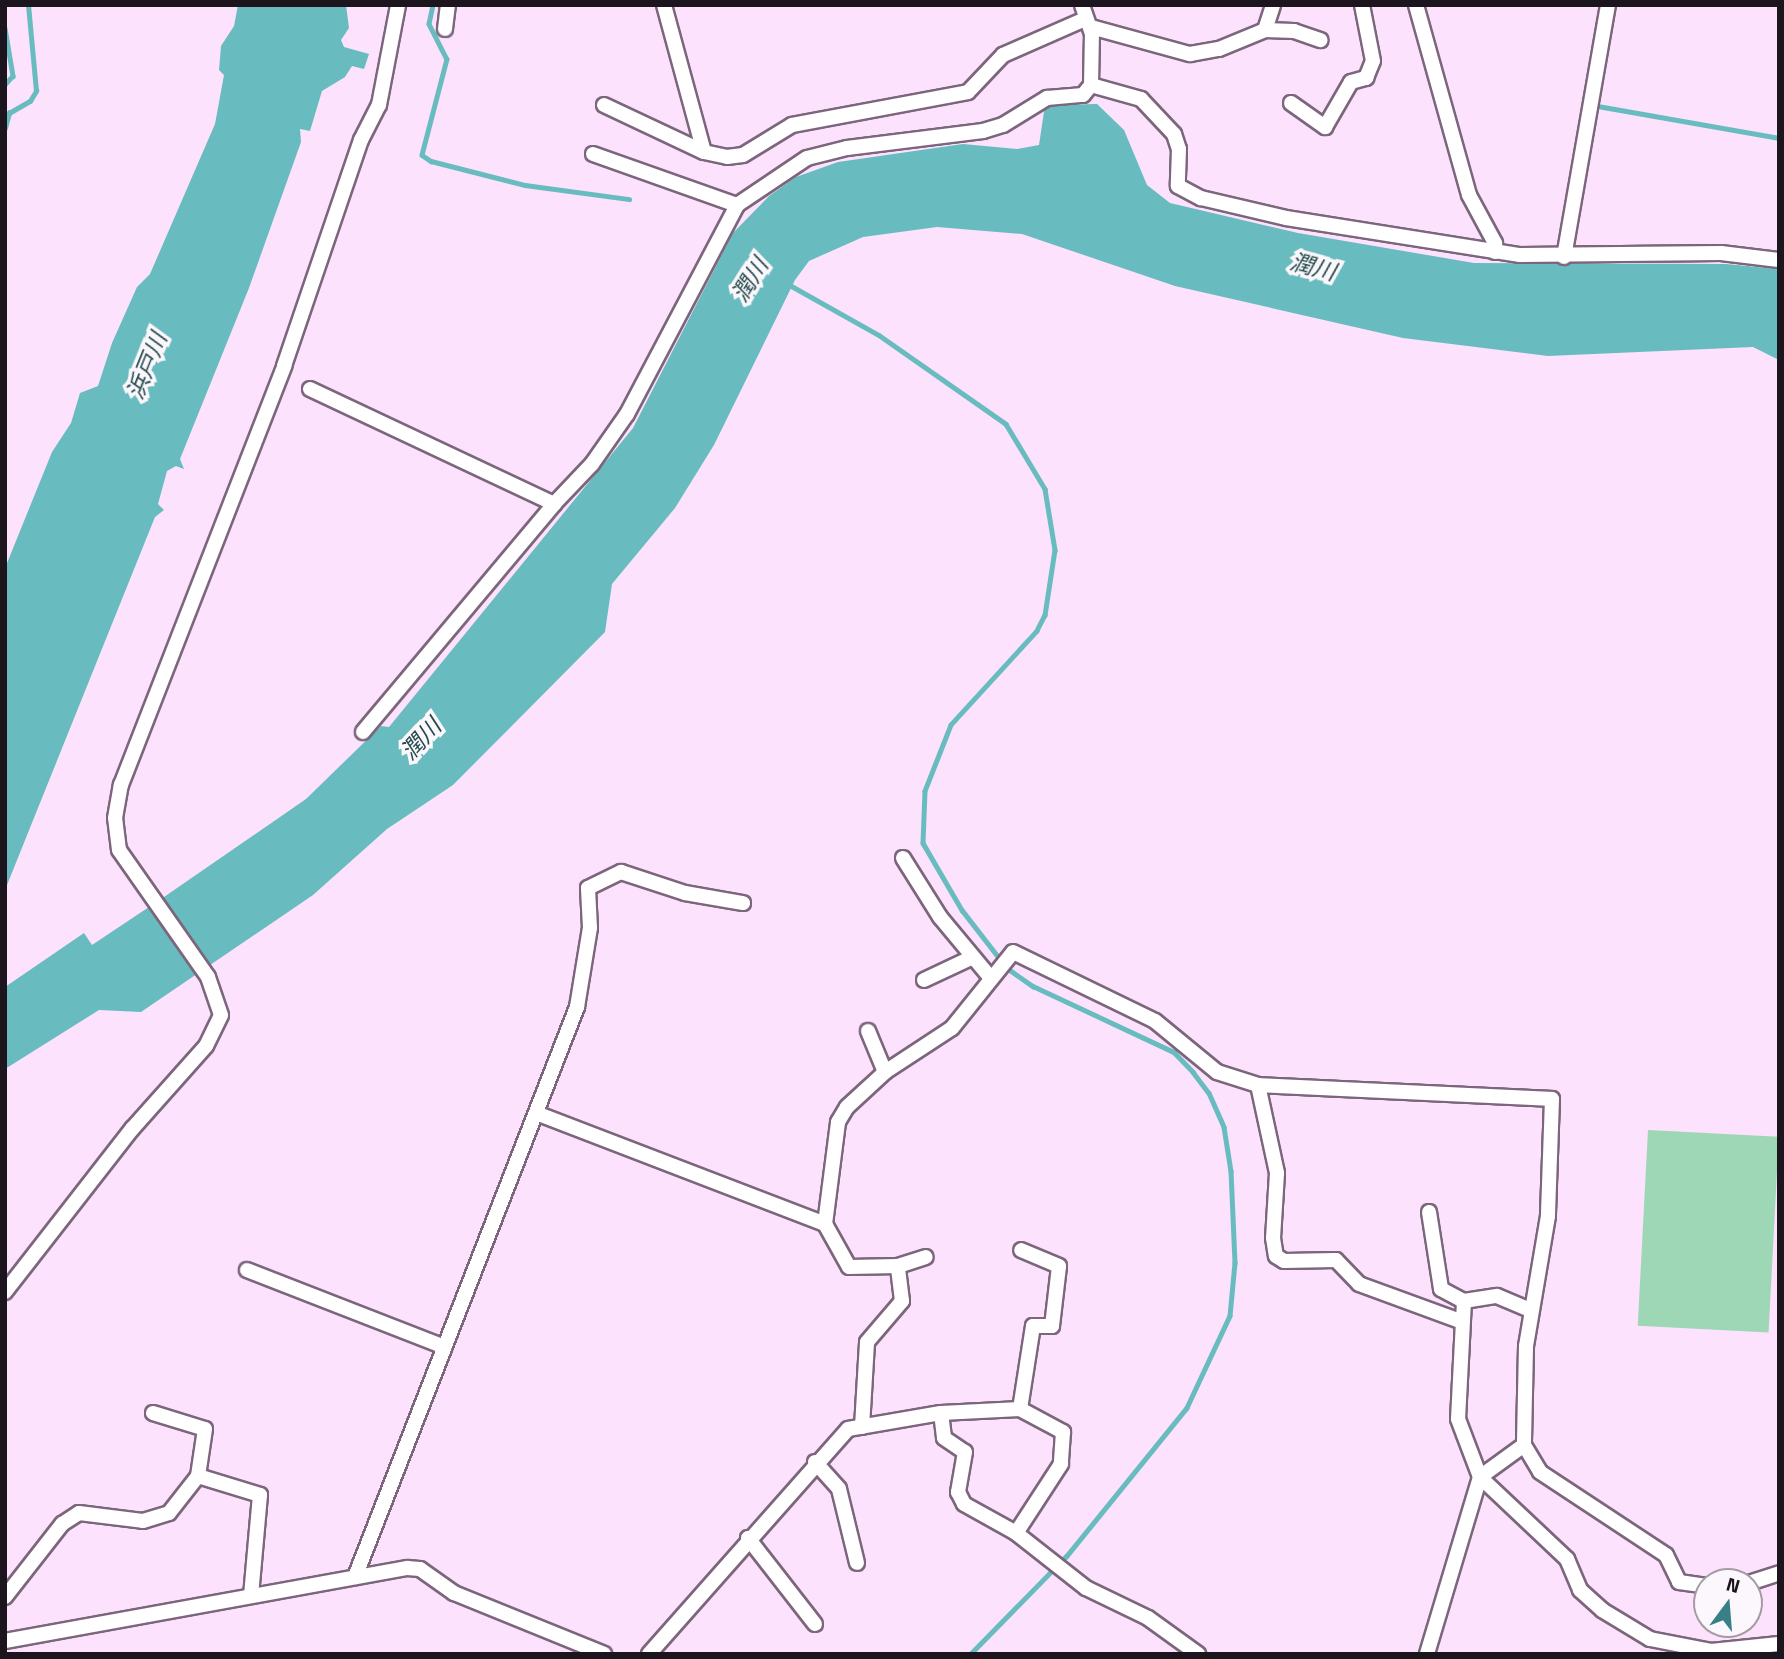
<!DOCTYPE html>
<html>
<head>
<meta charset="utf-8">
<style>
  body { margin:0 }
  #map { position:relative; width:1784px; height:1659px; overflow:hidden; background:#fce2fc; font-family:"Titillium Web","Noto Sans JP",sans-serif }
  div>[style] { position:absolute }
  .green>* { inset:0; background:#9ed7b6; transform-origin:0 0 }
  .water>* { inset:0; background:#68bcbf }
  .stream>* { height:4.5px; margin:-2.25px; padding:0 2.25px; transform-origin:2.25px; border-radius:2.25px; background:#68bcbf }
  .roads { filter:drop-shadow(2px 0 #7c667c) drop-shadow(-2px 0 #7c667c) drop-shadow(0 2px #7c667c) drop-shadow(0 -2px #7c667c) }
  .minor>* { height:14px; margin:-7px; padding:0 7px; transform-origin:7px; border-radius:7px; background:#fff }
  span { translate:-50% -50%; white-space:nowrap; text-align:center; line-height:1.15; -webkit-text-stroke:7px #fcf7fc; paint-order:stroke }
  .water-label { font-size:23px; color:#244c4d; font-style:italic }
  .frame { position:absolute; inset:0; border:7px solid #1d151e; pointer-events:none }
  .north { position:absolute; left:1693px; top:1568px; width:70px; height:70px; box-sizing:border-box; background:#fcf7fc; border:2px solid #a39da3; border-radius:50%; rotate:16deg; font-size:19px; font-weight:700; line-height:28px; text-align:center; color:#1d151e }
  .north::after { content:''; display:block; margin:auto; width:24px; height:32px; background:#388088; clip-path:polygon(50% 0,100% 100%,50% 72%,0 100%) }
</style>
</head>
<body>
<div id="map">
  <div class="green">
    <i style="left:1648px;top:1130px;width:131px;height:196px;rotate:3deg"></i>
  </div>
  <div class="water">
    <i style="clip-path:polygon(238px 5px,346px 5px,349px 28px,341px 40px,344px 47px,369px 54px,364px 69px,352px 66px,345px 77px,322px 91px,310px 131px,300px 129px,301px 142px,249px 288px,180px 459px,184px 469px,176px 466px,167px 471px,158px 504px,164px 510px,155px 517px,5px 890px,5px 568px,52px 452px,71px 423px,80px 393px,98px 386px,112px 343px,137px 287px,150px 274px,215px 124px,224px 75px,219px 70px,221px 46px,234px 26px)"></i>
    <i style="clip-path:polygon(1097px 104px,1124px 130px,1147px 185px,1170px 203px,1298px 233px,1474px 263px,1726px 264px,1779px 269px,1779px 360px,1753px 347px,1548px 356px,1403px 338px,1175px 286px,1022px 234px,937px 227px,863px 237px,809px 261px,795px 280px,714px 445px,675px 508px,612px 584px,605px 632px,453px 785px,387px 829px,313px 895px,141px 1012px,99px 1010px,5px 1069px,5px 987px,84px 933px,92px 945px,164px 897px,306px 799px,381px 726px,389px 727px,633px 428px,733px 233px,769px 196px,796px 177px,838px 162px,963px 144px,1017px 149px,1039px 145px,1045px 105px)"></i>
  </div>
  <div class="stream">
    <i style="left:433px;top:5px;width:19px;rotate:102deg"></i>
    <i style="left:429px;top:24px;width:39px;rotate:63deg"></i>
    <i style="left:447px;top:59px;width:99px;rotate:104.6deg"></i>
    <i style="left:422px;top:155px;width:11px;rotate:34deg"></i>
    <i style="left:431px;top:161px;width:97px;rotate:14.3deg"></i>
    <i style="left:525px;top:185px;width:105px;rotate:7.7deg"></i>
    <i style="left:5px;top:28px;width:49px;rotate:80.5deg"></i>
    <i style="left:13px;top:76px;width:12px;rotate:132deg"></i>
    <i style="left:1592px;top:105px;width:190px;rotate:10deg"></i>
    <i style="left:5px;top:128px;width:16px;rotate:-75deg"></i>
    <i style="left:9px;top:113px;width:24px;rotate:-30deg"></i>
    <i style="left:30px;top:101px;width:12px;rotate:-59deg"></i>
    <i style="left:36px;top:91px;width:86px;rotate:-95.3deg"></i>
    <i style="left:788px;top:284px;width:104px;rotate:29.3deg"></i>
    <i style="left:879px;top:335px;width:155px;rotate:35deg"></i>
    <i style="left:1006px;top:424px;width:76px;rotate:59deg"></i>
    <i style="left:1045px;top:489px;width:62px;rotate:80.7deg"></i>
    <i style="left:1055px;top:550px;width:66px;rotate:98.7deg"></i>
    <i style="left:1045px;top:615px;width:18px;rotate:117deg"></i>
    <i style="left:1037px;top:631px;width:127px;rotate:132.5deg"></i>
    <i style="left:951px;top:725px;width:71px;rotate:111.5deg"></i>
    <i style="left:925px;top:791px;width:52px;rotate:92.2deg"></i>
    <i style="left:923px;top:843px;width:78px;rotate:59.8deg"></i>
    <i style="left:962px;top:910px;width:73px;rotate:52.2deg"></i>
    <i style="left:1007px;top:968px;width:32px;rotate:35deg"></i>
    <i style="left:1033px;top:986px;width:156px;rotate:25.1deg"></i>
    <i style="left:1174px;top:1052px;width:28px;rotate:46deg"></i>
    <i style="left:1193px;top:1072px;width:26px;rotate:53deg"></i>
    <i style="left:1209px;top:1093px;width:37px;rotate:66deg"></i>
    <i style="left:1224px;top:1127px;width:45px;rotate:81deg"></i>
    <i style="left:1231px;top:1171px;width:92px;rotate:87.5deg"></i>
    <i style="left:1235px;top:1263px;width:53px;rotate:95.4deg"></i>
    <i style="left:1230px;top:1316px;width:102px;rotate:115.1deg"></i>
    <i style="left:1187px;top:1408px;width:191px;rotate:129deg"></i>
    <i style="left:1067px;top:1556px;width:137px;rotate:134.4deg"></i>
  </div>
  <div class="roads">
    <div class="minor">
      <i style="left:664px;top:5px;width:152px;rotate:74.8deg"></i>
      <i style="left:704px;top:152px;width:24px;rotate:12deg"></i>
      <i style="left:727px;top:157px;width:16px;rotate:-7deg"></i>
      <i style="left:743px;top:155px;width:57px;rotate:-31.5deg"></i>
      <i style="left:792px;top:125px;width:179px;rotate:-10.6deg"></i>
      <i style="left:968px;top:92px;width:51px;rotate:-46.6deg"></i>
      <i style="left:1003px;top:55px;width:90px;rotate:-23.7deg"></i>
      <i style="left:1416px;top:5px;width:197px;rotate:74.4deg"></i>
      <i style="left:1469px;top:195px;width:55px;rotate:61.6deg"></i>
      <i style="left:1495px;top:243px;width:9px;rotate:90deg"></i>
      <i style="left:1091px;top:27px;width:103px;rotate:15.3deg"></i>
      <i style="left:1190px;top:54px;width:29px;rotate:-10deg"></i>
      <i style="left:1219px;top:49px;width:50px;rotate:-22.4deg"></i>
      <i style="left:1265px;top:30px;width:29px;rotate:2deg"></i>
      <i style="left:1294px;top:31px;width:28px;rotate:19deg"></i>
      <i style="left:445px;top:29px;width:24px;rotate:-83deg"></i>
      <i style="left:1265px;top:30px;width:26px;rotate:-72deg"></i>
      <i style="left:1091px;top:85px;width:52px;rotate:15.6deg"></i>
      <i style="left:1141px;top:99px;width:48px;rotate:46.7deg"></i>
      <i style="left:1174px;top:134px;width:16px;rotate:72deg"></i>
      <i style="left:1179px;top:149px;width:37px;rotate:92deg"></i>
      <i style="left:1178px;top:186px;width:26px;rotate:28deg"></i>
      <i style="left:1201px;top:198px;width:87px;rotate:13.2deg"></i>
      <i style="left:1286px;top:218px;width:237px;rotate:9deg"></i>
      <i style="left:1520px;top:255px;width:201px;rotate:-0.6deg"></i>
      <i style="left:1721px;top:253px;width:58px;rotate:6.9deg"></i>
      <i style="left:1291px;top:103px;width:42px;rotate:35.2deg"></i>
      <i style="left:1325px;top:127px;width:52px;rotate:-60deg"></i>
      <i style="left:1351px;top:82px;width:16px;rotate:-15deg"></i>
      <i style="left:1366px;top:78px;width:18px;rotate:-68deg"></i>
      <i style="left:1373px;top:61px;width:57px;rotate:-101.1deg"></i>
      <i style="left:604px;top:105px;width:110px;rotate:25.2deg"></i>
      <i style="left:593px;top:154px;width:153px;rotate:19.5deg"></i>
      <i style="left:1564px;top:257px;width:256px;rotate:-80.1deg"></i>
      <i style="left:310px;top:389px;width:270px;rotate:25.2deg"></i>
      <i style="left:554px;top:504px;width:55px;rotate:-46.5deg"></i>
      <i style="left:592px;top:464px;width:61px;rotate:-55deg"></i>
      <i style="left:627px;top:414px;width:236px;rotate:-62.2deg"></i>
      <i style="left:737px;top:205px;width:84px;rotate:-33.9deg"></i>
      <i style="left:807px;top:158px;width:41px;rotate:-14deg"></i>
      <i style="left:847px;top:148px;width:137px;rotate:-7.1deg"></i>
      <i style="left:983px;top:131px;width:21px;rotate:-17deg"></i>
      <i style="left:1003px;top:125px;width:52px;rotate:-31.5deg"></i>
      <i style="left:1047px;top:98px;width:36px;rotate:-5deg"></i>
      <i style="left:1083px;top:95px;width:13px;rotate:-51deg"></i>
      <i style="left:1091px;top:85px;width:51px;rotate:-88.9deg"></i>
      <i style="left:1092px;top:34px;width:31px;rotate:-109deg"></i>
      <i style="left:363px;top:732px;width:297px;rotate:-50deg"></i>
      <i style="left:903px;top:858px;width:70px;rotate:57.9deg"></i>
      <i style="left:940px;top:917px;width:78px;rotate:50.2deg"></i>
      <i style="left:924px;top:980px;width:52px;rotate:-25.1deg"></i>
      <i style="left:868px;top:1031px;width:44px;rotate:67.5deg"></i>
      <i style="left:1258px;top:1085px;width:90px;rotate:77.8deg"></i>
      <i style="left:1277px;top:1173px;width:65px;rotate:93.5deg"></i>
      <i style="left:1273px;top:1238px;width:18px;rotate:81deg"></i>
      <i style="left:1276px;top:1256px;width:9px;rotate:32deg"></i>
      <i style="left:1284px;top:1261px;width:52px;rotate:-1.1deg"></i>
      <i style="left:1336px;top:1260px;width:33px;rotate:46deg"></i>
      <i style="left:1359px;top:1284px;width:108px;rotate:20.1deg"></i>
      <i style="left:536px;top:1113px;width:310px;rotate:21deg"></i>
      <i style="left:825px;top:1224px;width:103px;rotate:-82.7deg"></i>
      <i style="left:838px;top:1122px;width:17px;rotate:-59deg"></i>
      <i style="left:847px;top:1107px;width:52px;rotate:-42.6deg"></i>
      <i style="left:885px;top:1072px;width:80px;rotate:-33.3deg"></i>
      <i style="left:952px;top:1028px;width:97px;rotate:-51.2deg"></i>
      <i style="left:1013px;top:952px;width:158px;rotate:25.9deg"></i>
      <i style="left:1155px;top:1021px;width:80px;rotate:39.4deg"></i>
      <i style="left:1217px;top:1072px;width:43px;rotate:17.6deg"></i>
      <i style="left:1258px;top:1085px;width:294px;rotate:2.7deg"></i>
      <i style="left:1552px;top:1099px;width:117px;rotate:92deg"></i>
      <i style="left:1548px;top:1216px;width:132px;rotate:99.6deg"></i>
      <i style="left:1526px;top:1346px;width:99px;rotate:91.2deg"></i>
      <i style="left:1524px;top:1445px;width:54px;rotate:144deg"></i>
      <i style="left:1480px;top:1477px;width:185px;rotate:106.7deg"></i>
      <i style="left:1429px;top:1212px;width:78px;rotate:81.1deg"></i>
      <i style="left:1441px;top:1289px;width:26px;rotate:28deg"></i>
      <i style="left:1464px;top:1301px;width:33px;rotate:-9deg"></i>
      <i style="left:1497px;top:1296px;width:36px;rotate:23deg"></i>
      <i style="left:825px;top:1224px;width:49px;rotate:60.8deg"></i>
      <i style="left:849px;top:1267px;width:49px;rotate:-1.2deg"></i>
      <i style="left:898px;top:1266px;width:29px;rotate:-18deg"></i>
      <i style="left:247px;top:1270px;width:212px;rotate:21.3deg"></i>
      <i style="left:5px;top:1292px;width:207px;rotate:-52.1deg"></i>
      <i style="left:132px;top:1129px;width:111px;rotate:-48.3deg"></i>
      <i style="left:206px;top:1046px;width:34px;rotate:-64deg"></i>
      <i style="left:221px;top:1015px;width:40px;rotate:-108.9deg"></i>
      <i style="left:208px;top:977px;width:155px;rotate:-125deg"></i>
      <i style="left:119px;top:850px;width:32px;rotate:-97deg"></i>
      <i style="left:115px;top:818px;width:34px;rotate:-80deg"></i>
      <i style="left:121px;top:785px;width:450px;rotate:-68.7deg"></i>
      <i style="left:284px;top:366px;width:239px;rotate:-71.2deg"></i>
      <i style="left:361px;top:140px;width:39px;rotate:-63deg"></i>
      <i style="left:379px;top:105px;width:102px;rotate:-79.2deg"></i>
      <i style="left:1464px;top:1301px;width:118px;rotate:92.9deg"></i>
      <i style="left:1458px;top:1419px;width:62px;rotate:69.2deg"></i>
      <i style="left:1480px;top:1477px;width:120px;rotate:43.3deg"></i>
      <i style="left:1567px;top:1559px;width:34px;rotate:67deg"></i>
      <i style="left:1580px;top:1590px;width:30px;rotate:42deg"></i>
      <i style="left:1602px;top:1610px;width:56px;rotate:31.1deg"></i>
      <i style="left:1650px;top:1639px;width:62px;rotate:11.1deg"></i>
      <i style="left:1711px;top:1651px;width:68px;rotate:-5.9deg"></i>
      <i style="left:1020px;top:1409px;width:84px;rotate:-81.1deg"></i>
      <i style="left:1033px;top:1326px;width:19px"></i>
      <i style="left:1052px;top:1326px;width:60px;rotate:-83.3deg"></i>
      <i style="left:1059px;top:1266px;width:41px;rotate:-157.2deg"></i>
      <i style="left:153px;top:1413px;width:54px;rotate:17.1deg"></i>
      <i style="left:205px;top:1429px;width:48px;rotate:98.5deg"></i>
      <i style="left:941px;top:1413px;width:25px;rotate:83deg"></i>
      <i style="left:944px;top:1438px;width:25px;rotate:34deg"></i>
      <i style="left:965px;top:1452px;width:41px;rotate:99.9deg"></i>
      <i style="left:958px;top:1492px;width:13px;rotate:63deg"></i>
      <i style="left:964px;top:1504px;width:60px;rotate:29.1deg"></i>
      <i style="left:1016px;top:1533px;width:89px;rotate:38.2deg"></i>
      <i style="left:1086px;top:1588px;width:69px;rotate:25.8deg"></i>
      <i style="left:1148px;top:1618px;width:62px;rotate:35.8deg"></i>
      <i style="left:862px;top:1427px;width:85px;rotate:-86.6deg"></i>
      <i style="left:867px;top:1342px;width:54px;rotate:-49.5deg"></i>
      <i style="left:902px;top:1301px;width:35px;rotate:-97deg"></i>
      <i style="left:1524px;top:1445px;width:31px;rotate:59deg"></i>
      <i style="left:1540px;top:1472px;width:151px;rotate:33.4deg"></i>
      <i style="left:1666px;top:1555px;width:30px;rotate:64deg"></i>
      <i style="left:1679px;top:1582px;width:28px;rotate:8deg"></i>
      <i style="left:815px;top:1462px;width:36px;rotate:48deg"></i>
      <i style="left:839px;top:1489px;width:76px;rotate:76.3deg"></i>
      <i style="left:748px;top:1538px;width:109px;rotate:52.1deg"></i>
      <i style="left:355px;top:1577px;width:612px;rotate:-68.72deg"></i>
      <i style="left:577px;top:1007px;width:80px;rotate:-80.7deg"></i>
      <i style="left:590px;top:928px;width:40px;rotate:-92.9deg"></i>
      <i style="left:588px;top:888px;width:37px;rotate:-26deg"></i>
      <i style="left:621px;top:872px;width:67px;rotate:18.2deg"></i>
      <i style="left:685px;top:893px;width:59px;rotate:9.8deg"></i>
      <i style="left:1749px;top:1583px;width:32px;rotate:-18deg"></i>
      <i style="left:5px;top:1597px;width:93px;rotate:-52deg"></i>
      <i style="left:62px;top:1524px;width:20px;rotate:-33deg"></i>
      <i style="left:79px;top:1513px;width:64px;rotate:7.1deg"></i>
      <i style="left:143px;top:1521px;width:27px;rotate:-17deg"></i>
      <i style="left:169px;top:1513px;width:47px;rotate:-51.9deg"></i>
      <i style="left:198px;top:1476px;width:65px;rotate:17deg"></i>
      <i style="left:260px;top:1495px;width:101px;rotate:95.1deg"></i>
      <i style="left:5px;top:1641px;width:409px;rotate:-10.3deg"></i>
      <i style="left:407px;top:1568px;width:13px;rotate:4deg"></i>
      <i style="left:420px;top:1569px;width:42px;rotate:35.2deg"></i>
      <i style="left:454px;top:1593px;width:162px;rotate:22.1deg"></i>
      <i style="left:649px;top:1654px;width:300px;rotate:-48.5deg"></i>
      <i style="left:848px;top:1429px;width:94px;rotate:-9.8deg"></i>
      <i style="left:941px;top:1413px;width:79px;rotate:-2.9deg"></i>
      <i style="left:1020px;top:1409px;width:49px;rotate:28.1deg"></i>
      <i style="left:1063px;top:1432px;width:32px;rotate:94deg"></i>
      <i style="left:1061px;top:1464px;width:82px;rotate:123.1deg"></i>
    </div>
  </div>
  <div class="water-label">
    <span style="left:1313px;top:267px;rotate:15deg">潤川</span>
    <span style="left:750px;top:280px;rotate:-58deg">潤川</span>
    <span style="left:147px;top:366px;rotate:-68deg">浜戸川</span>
    <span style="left:421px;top:739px;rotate:-47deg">潤川</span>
  </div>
  <div class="frame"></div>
  <div class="north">N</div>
</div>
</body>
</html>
